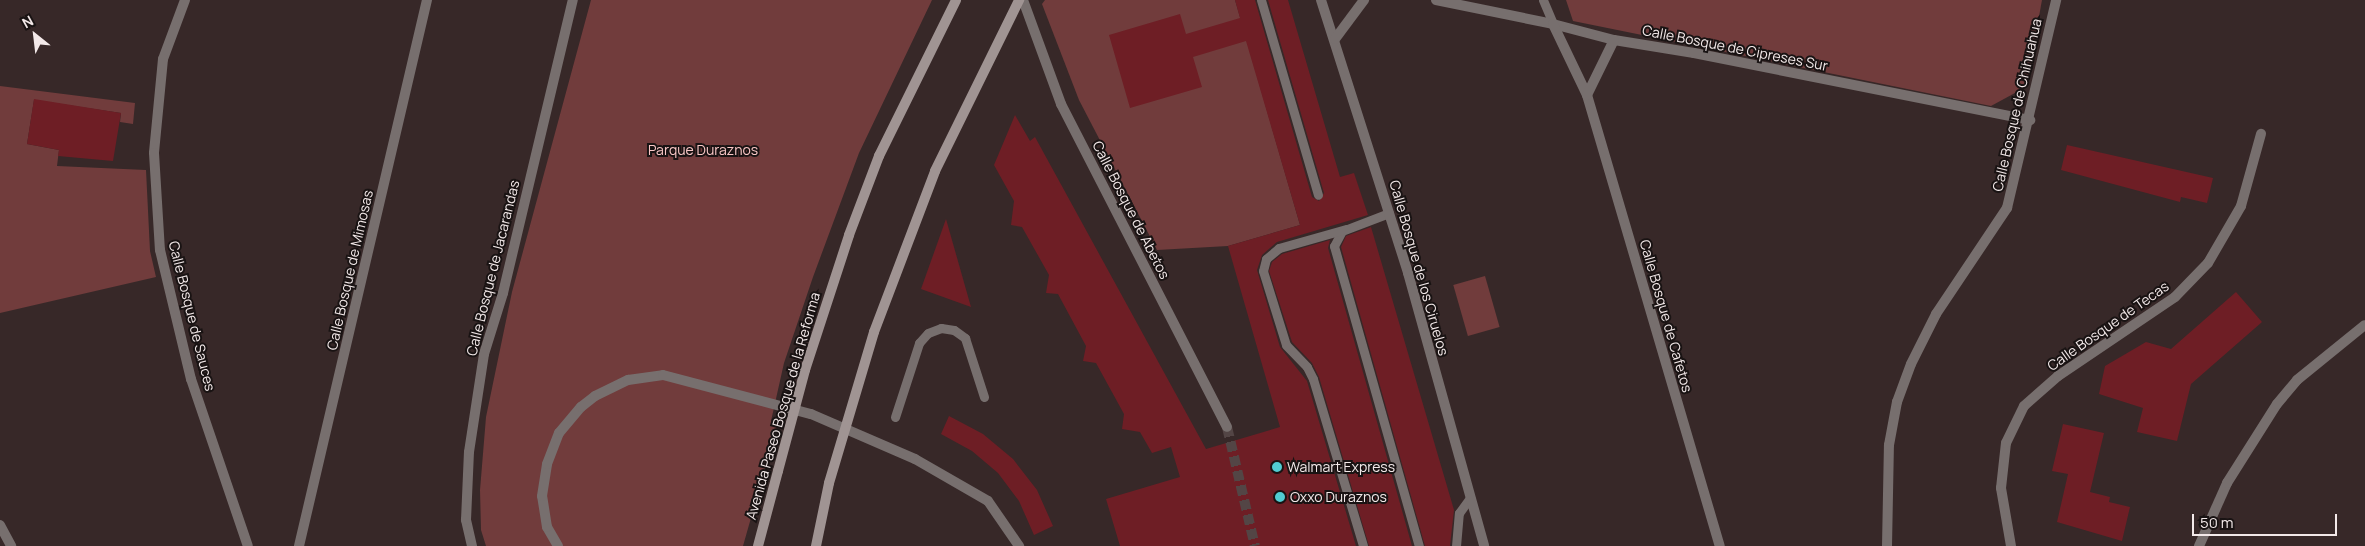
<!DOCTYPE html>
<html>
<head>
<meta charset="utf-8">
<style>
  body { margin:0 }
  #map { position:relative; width:2365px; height:546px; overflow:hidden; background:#372828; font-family:Manrope,sans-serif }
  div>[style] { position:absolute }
  .green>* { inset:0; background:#713c3c; transform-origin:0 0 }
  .building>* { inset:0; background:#6e1e25 }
  .street-tunnel>* { height:10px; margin-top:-5px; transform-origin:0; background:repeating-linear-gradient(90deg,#534545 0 10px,transparent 0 15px) }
  .lane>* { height:9px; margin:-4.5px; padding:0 4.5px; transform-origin:4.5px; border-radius:4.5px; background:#776f6e }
  .street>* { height:10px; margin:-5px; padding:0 5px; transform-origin:5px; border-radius:5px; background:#776f6e }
  .secondary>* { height:10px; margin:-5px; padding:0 5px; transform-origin:5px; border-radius:5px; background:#a09493 }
  .secondary-bridge>* { height:10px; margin:-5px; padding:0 5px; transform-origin:5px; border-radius:5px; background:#a09493 }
  .dots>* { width:14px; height:14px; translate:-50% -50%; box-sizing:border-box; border:2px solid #191313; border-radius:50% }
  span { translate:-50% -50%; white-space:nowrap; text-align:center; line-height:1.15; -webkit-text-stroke:4px #191313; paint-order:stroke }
  .street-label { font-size:14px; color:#f3e9e9 }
  .park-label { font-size:14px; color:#f9c7c6 }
  .poi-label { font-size:14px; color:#f3e9e9 }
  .left { translate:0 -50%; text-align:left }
  .north { position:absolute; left:10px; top:10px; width:50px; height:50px; -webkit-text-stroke:4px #191313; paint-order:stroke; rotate:331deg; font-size:14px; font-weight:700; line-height:20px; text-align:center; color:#f3e9e9 }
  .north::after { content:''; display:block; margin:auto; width:18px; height:22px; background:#f3e9e9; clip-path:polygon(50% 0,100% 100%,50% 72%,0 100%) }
  .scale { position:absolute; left:2192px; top:514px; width:145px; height:22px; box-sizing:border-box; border:2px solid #f3e9e9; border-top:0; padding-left:6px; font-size:15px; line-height:18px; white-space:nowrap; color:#f3e9e9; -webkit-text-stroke:4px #191313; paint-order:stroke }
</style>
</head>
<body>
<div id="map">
  <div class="green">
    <i style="clip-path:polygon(591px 0,932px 0,859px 153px,813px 277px,784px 363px,771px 421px,778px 423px,743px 546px,486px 546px,481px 530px,480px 490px,486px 417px,512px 292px)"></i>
    <i style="clip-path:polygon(1045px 0,1235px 0,1300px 225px,1228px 246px,1157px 250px,1079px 100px,1042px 4px)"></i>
    <i style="clip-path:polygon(1566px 0,2042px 0,2026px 87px,1991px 106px,1573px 21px)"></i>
    <i style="clip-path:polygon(0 86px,135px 103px,133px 124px,120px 122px,121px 113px,34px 100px,27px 144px,59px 150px,57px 166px,146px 170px,150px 251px,156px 277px,0 313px)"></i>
    <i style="left:1485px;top:276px;width:53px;height:33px;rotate:74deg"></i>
  </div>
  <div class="building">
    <i style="clip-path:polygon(1235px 0,1255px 0,1312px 197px,1319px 201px,1324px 193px,1268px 0,1288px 0,1340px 177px,1354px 173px,1368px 215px,1277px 242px,1262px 255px,1257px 270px,1280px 347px,1307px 381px,1356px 546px,1120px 546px,1106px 499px,1180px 477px,1171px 447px,1152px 453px,1140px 432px,1122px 429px,1124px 414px,1096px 363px,1083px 361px,1086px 346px,1058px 294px,1046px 293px,1049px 275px,1022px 227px,1011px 225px,1014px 201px,994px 165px,1015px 115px,1030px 141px,1035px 137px,1206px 449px,1280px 427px,1228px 246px,1300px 225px,1246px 41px,1193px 57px,1202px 87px,1130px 108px,1109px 35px,1180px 14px,1186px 34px,1240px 18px)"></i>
    <i style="clip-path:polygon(34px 99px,121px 113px,113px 161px,58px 156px,59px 150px,27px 144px)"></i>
    <i style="clip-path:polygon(2067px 145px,2213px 178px,2207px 203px,2181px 197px,2180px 202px,2061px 170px)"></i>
    <i style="clip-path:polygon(946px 219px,971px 307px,921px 289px)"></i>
    <i style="clip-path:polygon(1371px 227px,1454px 510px,1450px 546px,1425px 546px,1341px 247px,1346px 236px)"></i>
    <i style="clip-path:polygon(1330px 240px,1328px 248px,1412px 546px,1369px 546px,1319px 377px,1312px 363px,1292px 342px,1269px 271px,1272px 262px,1282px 254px)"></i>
    <i style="clip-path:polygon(2236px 292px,2262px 322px,2191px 384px,2177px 441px,2137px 432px,2143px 408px,2099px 394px,2105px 366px,2146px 342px,2171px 349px)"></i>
    <i style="clip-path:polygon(949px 416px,983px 434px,1013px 459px,1037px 490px,1053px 526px,1034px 535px,1019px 501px,998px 473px,972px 451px,941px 434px)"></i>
    <i style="clip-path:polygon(2063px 424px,2104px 433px,2090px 492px,2110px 497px,2109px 502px,2130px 507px,2122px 541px,2057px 522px,2068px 474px,2052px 471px)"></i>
  </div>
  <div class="street-tunnel">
    <i style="left:1227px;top:427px;width:122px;rotate:76.8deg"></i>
  </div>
  <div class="lane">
    <i style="left:1261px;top:0;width:203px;rotate:73.7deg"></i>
    <i style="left:1543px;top:0;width:26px;rotate:67deg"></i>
    <i style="left:1389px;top:213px;width:50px;rotate:159deg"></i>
    <i style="left:1342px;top:231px;width:17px;rotate:118deg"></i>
    <i style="left:1334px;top:246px;width:312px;rotate:74.2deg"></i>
    <i style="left:1346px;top:229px;width:70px;rotate:164.2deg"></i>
    <i style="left:1279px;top:248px;width:17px;rotate:140deg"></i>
    <i style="left:1266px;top:259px;width:12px;rotate:104deg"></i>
    <i style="left:1263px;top:271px;width:77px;rotate:72.7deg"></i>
    <i style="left:1286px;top:345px;width:30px;rotate:46deg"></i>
    <i style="left:1307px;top:367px;width:13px;rotate:63deg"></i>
    <i style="left:1313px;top:379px;width:174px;rotate:73.3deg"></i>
    <i style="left:895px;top:417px;width:78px;rotate:-72deg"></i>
    <i style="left:919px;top:343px;width:13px;rotate:-48deg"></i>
    <i style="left:928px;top:333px;width:14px;rotate:-21deg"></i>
    <i style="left:941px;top:328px;width:13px;rotate:9deg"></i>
    <i style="left:954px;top:330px;width:14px;rotate:36deg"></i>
    <i style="left:965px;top:338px;width:62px;rotate:72.1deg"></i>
    <i style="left:1456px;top:546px;width:33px;rotate:-85deg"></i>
    <i style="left:1459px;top:513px;width:19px;rotate:-54deg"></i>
  </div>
  <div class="street">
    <i style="left:185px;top:0;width:63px;rotate:110.4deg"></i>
    <i style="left:163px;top:59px;width:94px;rotate:95.5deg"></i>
    <i style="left:154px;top:153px;width:97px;rotate:86.5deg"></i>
    <i style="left:160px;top:250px;width:133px;rotate:76.5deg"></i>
    <i style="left:191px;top:379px;width:176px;rotate:71.2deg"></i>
    <i style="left:1023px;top:0;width:111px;rotate:69.9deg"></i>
    <i style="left:1061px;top:104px;width:363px;rotate:62.8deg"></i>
    <i style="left:1321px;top:0;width:287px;rotate:72.3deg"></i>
    <i style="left:1408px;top:273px;width:283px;rotate:74.4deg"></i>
    <i style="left:1436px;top:0;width:119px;rotate:11.6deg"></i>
    <i style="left:1553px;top:24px;width:63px;rotate:14.7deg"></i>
    <i style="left:1614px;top:40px;width:81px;rotate:9.2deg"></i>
    <i style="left:1694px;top:53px;width:343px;rotate:11.3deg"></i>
    <i style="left:1553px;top:24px;width:79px;rotate:64.4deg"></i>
    <i style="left:1587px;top:95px;width:470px;rotate:73.6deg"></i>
    <i style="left:1335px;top:39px;width:49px;rotate:-53.4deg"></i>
    <i style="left:1587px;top:95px;width:61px;rotate:-63.9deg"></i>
    <i style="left:0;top:525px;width:24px;rotate:62deg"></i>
    <i style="left:299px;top:546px;width:561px;rotate:-76.81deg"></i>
    <i style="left:472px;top:546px;width:27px;rotate:-103deg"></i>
    <i style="left:466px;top:520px;width:68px;rotate:-87.5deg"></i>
    <i style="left:469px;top:452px;width:99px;rotate:-81.3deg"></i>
    <i style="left:484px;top:354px;width:64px;rotate:-72.7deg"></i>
    <i style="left:503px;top:293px;width:301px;rotate:-76.6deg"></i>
    <i style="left:558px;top:546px;width:22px;rotate:-120deg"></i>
    <i style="left:547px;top:527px;width:31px;rotate:-99deg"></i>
    <i style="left:542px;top:496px;width:32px;rotate:-81deg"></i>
    <i style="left:547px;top:464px;width:33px;rotate:-69deg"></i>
    <i style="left:559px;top:433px;width:34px;rotate:-50deg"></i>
    <i style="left:581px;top:407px;width:18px;rotate:-38deg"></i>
    <i style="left:595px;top:396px;width:37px;rotate:-26deg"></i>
    <i style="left:628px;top:380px;width:35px;rotate:-8deg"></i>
    <i style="left:663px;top:375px;width:153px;rotate:14.8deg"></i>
    <i style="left:811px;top:414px;width:113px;rotate:23.4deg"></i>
    <i style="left:915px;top:459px;width:84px;rotate:29.9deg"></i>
    <i style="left:988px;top:501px;width:55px;rotate:55.4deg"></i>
    <i style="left:1887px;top:546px;width:101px;rotate:-88.9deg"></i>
    <i style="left:1889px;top:445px;width:44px;rotate:-79.5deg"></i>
    <i style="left:1897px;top:402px;width:40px;rotate:-69.8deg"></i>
    <i style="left:1911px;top:364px;width:56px;rotate:-63.4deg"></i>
    <i style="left:1936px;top:314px;width:128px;rotate:-56.2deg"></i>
    <i style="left:2007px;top:208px;width:214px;rotate:-76.7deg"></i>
    <i style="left:2011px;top:546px;width:59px;rotate:-99.8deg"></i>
    <i style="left:2001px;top:488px;width:45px;rotate:-83.7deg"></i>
    <i style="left:2006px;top:443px;width:41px;rotate:-64.1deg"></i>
    <i style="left:2024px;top:406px;width:45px;rotate:-41.4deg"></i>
    <i style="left:2058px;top:376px;width:141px;rotate:-34deg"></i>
    <i style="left:2175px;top:297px;width:47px;rotate:-45.9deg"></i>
    <i style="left:2208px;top:263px;width:66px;rotate:-59.9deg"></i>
    <i style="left:2241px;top:206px;width:75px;rotate:-74.5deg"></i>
    <i style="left:2199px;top:546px;width:69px;rotate:-66deg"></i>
    <i style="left:2227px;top:483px;width:93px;rotate:-57.7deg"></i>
    <i style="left:2277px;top:404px;width:31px;rotate:-50deg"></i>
    <i style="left:2297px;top:380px;width:87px;rotate:-39deg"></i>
  </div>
  <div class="secondary">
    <i style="left:758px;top:546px;width:78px;rotate:-75.1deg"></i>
    <i style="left:816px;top:546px;width:64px;rotate:-78.3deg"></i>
  </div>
  <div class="secondary-bridge">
    <i style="left:778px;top:471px;width:105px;rotate:-75deg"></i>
    <i style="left:805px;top:370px;width:142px;rotate:-71.9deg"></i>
    <i style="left:849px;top:235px;width:85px;rotate:-69.2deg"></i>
    <i style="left:879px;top:156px;width:174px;rotate:-63.7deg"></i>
    <i style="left:829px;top:483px;width:158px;rotate:-73.4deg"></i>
    <i style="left:874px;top:332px;width:172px;rotate:-69.2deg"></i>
    <i style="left:935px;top:171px;width:191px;rotate:-63.8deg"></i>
  </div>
  <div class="dots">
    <i style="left:1277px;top:467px;background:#51ccd2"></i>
    <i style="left:1280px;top:497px;background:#51ccd2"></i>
  </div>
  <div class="street-label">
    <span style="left:1735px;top:48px;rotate:11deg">Calle Bosque de Cipreses Sur</span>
    <span style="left:2017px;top:105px;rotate:-77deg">Calle Bosque de Chihuahua</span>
    <span style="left:1131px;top:210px;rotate:63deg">Calle Bosque de Abetos</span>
    <span style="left:493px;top:268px;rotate:-76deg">Calle Bosque de Jacarandas</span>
    <span style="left:1419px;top:268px;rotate:74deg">Calle Bosque de los Ciruelos</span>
    <span style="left:350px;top:270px;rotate:-77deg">Calle Bosque de Mimosas</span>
    <span style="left:192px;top:316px;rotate:76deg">Calle Bosque de Sauces</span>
    <span style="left:1666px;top:316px;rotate:74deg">Calle Bosque de Cafetos</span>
    <span style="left:2108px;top:326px;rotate:-35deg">Calle Bosque de Tecas</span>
    <span style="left:783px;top:406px;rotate:-74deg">Avenida Paseo Bosque de la Reforma</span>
  </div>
  <div class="park-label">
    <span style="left:703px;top:150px">Parque Duraznos</span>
  </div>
  <div class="poi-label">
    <span class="left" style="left:1287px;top:467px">Walmart Express</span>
    <span class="left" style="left:1290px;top:497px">Oxxo Duraznos</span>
  </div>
  <div class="north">N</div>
  <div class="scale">50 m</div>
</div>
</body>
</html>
